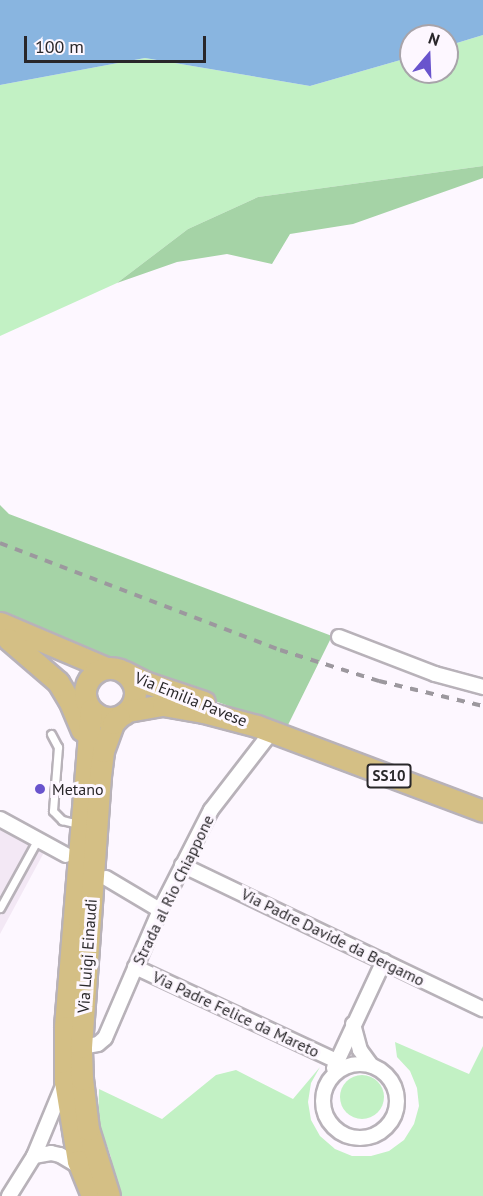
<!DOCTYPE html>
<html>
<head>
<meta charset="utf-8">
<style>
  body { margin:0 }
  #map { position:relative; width:483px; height:1196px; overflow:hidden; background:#fdf7ff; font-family:"PT Sans",sans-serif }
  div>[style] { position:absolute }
  .built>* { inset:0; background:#f3e8f5 }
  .green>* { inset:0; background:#c2f1c4 }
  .round { border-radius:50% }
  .forest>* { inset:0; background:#a5d3a6 }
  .water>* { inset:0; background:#89b5e0 }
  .roads { filter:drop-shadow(2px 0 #b8b2b9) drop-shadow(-2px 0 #b8b2b9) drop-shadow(0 2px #b8b2b9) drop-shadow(0 -2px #b8b2b9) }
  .service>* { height:7px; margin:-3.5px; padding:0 3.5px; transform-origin:3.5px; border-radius:3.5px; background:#fff }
  .minor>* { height:14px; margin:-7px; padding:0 7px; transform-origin:7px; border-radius:7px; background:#fff }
  .minor>.ring { margin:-7px; padding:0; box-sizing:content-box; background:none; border:14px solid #fff; border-radius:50% }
  .primary>* { height:21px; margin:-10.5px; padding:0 10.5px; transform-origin:10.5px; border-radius:10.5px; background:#d4bf85 }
  .primary>.ring { margin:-10.5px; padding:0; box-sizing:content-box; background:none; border:21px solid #d4bf85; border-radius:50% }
  .rail>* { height:4px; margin-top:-2px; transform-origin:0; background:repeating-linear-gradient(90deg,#9c989e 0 8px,transparent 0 16px) }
  .dots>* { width:16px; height:16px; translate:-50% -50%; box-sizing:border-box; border:3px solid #fdf7ff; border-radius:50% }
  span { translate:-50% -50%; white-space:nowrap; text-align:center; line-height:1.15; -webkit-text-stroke:6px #fdf7ff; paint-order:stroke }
  .shield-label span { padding:2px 4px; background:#fdf7ff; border:2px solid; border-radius:4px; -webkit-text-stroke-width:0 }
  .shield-label { font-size:15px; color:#29272a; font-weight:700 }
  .street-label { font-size:16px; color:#29272a }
  .poi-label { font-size:16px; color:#29272a }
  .left { translate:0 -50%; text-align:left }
  .north { position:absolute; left:399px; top:24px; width:60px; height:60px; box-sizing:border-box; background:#fdf7ff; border:2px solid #a8a4aa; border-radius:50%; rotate:19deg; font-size:16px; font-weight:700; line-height:24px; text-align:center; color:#29272a }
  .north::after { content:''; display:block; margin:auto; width:21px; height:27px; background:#6954cd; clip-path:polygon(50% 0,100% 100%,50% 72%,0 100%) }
  .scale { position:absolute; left:24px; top:36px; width:182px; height:27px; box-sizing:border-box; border:3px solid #29272a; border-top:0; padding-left:8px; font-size:18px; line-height:21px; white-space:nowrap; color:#29272a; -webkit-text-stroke:4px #fdf7ff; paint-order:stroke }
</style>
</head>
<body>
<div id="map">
  <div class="built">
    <i style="clip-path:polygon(0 819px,48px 845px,0 934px)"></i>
  </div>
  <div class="green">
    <i style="clip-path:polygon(483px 35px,483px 166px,258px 197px,188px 229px,117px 283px,0 336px,0 85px,145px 58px,310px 86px,411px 57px,411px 72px,447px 72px,447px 46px)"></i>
    <i style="clip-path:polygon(395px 1042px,469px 1074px,483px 1046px,483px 1196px,118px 1196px,114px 1190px,111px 1157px,98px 1121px,99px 1089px,162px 1119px,216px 1075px,236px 1070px,293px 1099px,320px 1067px,311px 1083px,308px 1102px,311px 1120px,320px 1136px,335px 1149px,352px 1156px,371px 1156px,389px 1151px,404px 1140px,414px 1124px,419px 1106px,417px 1088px,410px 1071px,397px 1057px)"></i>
    <i class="round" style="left:340px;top:1075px;width:44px;height:44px"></i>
  </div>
  <div class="forest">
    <i style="clip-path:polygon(483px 166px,483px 178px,353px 224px,290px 234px,272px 264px,227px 254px,177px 262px,117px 283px,188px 229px,258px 197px)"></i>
    <i style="clip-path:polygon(0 505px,9px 514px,332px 636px,287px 727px,0 624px)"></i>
  </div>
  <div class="water">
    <i style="clip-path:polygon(0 0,483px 0,483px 35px,447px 46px,447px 36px,411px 36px,411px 57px,310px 86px,145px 58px,0 85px)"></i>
  </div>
  <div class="roads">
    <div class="service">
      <i style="left:51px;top:734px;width:15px;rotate:62deg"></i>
      <i style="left:58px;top:747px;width:64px;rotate:94.5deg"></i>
      <i style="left:53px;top:811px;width:13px;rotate:45deg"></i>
      <i style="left:62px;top:820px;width:16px;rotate:14deg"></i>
      <i style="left:0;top:908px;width:79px;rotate:-61.2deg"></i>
    </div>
    <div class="minor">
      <i style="left:339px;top:637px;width:103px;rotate:21.1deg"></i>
      <i style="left:435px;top:674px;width:50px;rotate:15.2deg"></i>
      <i style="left:0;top:819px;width:75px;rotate:28.6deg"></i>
      <i style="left:182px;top:865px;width:334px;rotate:25.6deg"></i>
      <i style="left:106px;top:878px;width:63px;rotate:30.7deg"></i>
      <i style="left:135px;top:967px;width:223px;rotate:25deg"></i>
      <i style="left:353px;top:1024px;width:27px;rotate:75deg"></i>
      <i style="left:360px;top:1050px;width:19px;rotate:54deg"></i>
      <i style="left:81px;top:1047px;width:17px;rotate:-10deg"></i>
      <i style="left:98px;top:1044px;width:9px;rotate:-41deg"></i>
      <i style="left:105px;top:1038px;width:139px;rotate:-66.7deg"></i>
      <i style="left:160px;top:910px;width:112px;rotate:-63deg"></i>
      <i style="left:211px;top:810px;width:100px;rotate:-52.3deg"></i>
      <i class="ring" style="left:323px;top:1064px;width:60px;height:60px"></i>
      <i style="left:334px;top:1068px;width:118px;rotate:-65deg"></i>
      <i style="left:34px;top:1156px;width:17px;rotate:-10deg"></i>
      <i style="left:51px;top:1153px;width:9px;rotate:13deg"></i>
      <i style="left:60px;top:1155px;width:23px;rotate:31deg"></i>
      <i style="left:9px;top:1196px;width:47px;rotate:-58deg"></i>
      <i style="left:34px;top:1156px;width:76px;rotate:-67.5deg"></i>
    </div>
    <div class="primary">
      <i style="left:0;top:623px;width:115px;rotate:23deg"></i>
      <i style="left:8px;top:639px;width:66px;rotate:40.7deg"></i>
      <i style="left:58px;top:682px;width:21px;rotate:59deg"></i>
      <i style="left:69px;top:700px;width:33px;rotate:67deg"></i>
      <i class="ring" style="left:85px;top:668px;width:29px;height:29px"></i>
      <i style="left:125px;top:672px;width:25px;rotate:27deg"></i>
      <i style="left:147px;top:683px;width:60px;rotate:18.4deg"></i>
      <i style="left:91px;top:710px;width:318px;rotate:94.7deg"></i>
      <i style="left:65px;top:1027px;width:54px;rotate:90deg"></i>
      <i style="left:65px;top:1081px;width:81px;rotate:80.8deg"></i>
      <i style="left:78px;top:1161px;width:38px;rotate:68deg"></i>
      <i style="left:128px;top:711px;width:36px;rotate:-10deg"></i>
      <i style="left:163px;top:705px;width:42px;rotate:9.7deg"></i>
      <i style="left:204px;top:712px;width:55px;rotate:14.8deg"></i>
      <i style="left:257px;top:726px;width:241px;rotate:20.6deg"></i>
      <i style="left:109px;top:1196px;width:70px;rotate:-107.4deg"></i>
      <i style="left:88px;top:1129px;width:50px;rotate:-96.8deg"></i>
      <i style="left:82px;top:1079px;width:32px;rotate:-92deg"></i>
      <i style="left:81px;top:1047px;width:272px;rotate:-86deg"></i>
      <i style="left:100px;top:776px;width:25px;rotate:-83deg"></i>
      <i style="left:103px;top:751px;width:30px;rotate:-70deg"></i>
      <i style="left:113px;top:723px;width:8px;rotate:-45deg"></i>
    </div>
  </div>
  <div class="rail">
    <i style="left:0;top:543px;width:300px;rotate:20.9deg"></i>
    <i style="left:280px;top:650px;width:104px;rotate:17.4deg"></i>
    <i style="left:379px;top:681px;width:107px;rotate:13.5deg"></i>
  </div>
  <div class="dots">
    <i style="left:40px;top:789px;background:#6954cd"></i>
  </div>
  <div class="shield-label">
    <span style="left:389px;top:776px">SS10</span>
  </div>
  <div class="street-label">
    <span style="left:191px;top:699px;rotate:22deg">Via Emilia Pavese</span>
    <span style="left:173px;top:890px;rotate:-64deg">Strada al Rio Chiappone</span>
    <span style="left:333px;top:937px;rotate:26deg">Via Padre Davide da Bergamo</span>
    <span style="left:87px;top:956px;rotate:-86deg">Via Luigi Einaudi</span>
    <span style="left:236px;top:1014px;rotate:25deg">Via Padre Felice da Mareto</span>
  </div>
  <div class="poi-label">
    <span class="left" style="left:52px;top:789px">Metano</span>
  </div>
  <div class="north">N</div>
  <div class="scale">100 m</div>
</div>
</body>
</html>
